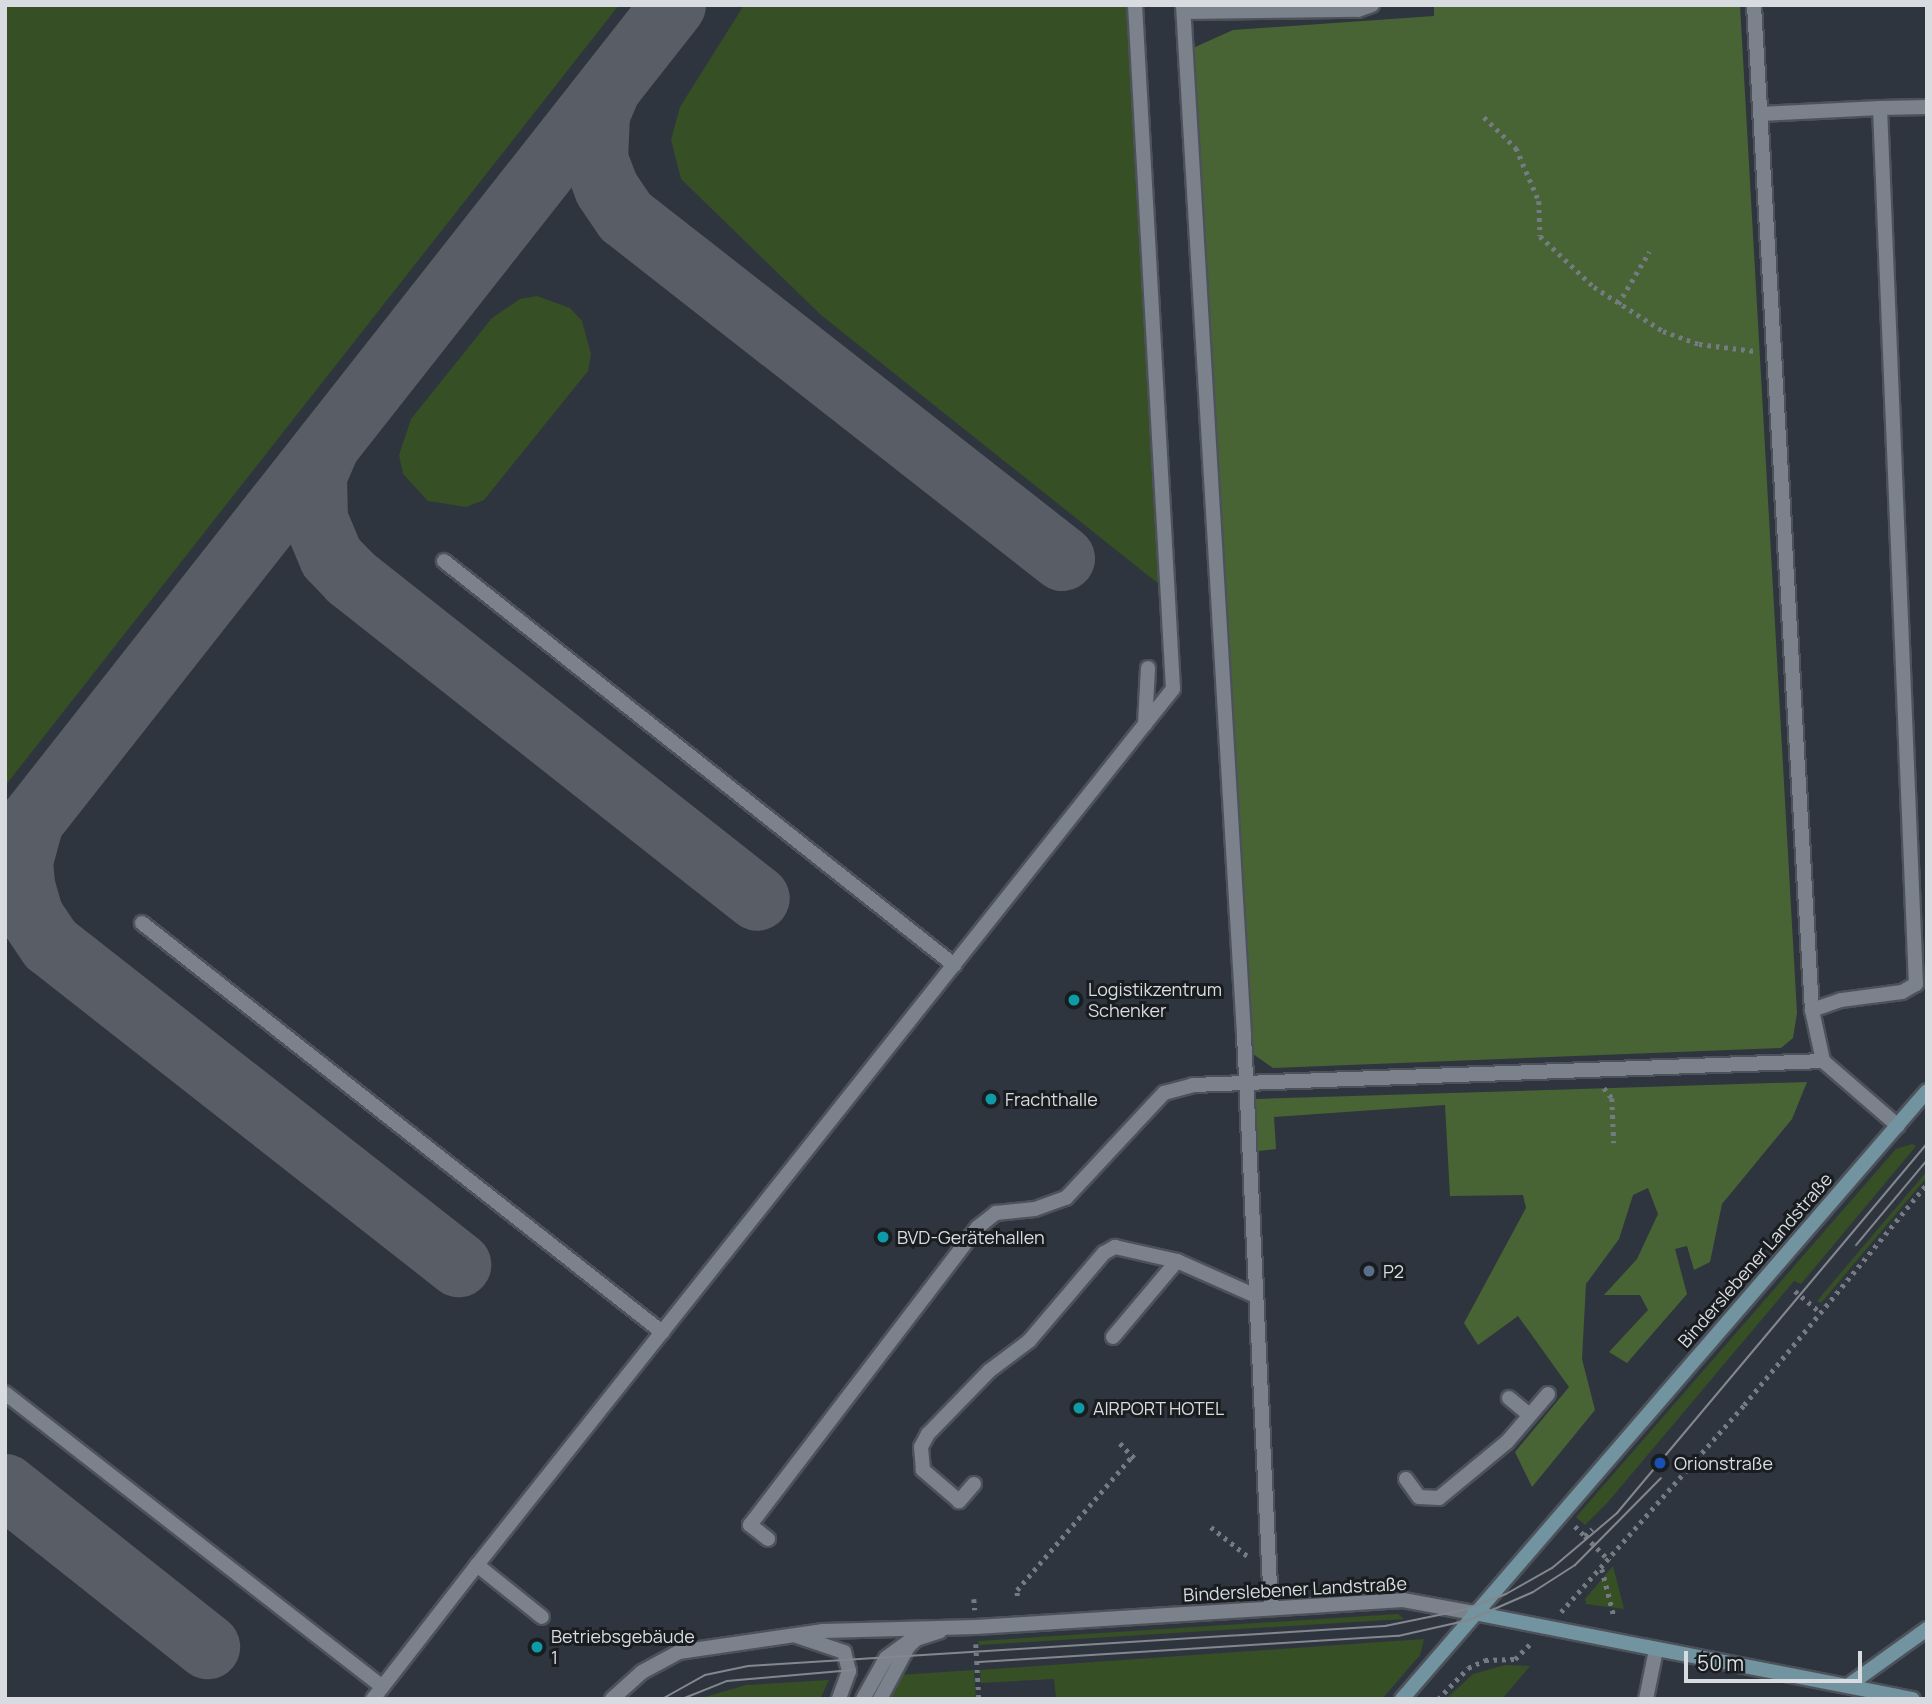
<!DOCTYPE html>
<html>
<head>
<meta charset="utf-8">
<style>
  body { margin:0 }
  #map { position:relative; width:1932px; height:1704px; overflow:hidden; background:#2f353e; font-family:Manrope,sans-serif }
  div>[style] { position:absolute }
  .green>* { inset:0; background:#374f25 }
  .forest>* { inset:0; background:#486435 }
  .taxiway>* { height:65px; margin:-32.5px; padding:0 32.5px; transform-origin:32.5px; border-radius:32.5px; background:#595e66 }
  .path>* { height:4.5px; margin-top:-2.25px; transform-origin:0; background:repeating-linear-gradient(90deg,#757b82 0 3.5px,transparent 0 8.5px) }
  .roads { filter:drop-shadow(2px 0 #4d525a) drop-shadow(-2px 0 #4d525a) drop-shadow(0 2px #4d525a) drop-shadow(0 -2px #4d525a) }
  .lane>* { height:14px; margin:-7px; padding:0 7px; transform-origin:7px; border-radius:7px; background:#7b828c }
  .street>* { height:14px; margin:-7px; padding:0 7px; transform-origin:7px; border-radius:7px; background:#7b828c }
  .secondary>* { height:14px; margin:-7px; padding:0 7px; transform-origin:7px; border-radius:7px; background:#7294a0 }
  .tram>* { height:2px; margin:-1px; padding:0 1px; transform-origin:1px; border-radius:1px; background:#83888f }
  .dots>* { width:19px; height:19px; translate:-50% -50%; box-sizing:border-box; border:4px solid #1a1d20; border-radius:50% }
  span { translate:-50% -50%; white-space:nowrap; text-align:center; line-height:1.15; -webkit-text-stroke:6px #1a1d20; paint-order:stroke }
  .poi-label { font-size:18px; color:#d8dce1 }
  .left { translate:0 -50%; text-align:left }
  .street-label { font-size:18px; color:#d8dce1 }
  .frame { position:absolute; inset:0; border:7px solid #d8dce1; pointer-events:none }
  .scale { position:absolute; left:1684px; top:1651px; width:178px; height:32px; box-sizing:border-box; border:4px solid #d8dce1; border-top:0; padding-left:9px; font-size:21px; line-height:24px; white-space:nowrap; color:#d8dce1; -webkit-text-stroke:5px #1a1d20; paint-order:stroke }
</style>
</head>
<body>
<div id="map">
  <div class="green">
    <i style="clip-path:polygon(5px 5px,619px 5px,5px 786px)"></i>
    <i style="clip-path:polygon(744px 5px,1126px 5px,1160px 585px,821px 315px,681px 179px,671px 140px,680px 107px)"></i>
    <i style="clip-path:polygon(537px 296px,570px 308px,582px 321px,591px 354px,588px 371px,484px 500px,466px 507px,428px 501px,403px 474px,399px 455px,411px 419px,492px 318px,520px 299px)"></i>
    <i style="clip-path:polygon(1912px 1144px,1916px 1146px,1801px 1284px,1794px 1281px,1608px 1502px,1585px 1525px,1576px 1517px,1896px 1149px)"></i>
    <i style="clip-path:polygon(1927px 1171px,1927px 1177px,1821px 1303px,1817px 1301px)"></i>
    <i style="clip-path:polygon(1613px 1566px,1624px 1609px,1586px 1604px,1585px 1599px)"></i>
    <i style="clip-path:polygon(1398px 1614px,1404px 1619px,979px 1645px,978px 1641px)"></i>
    <i style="clip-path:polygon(1424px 1639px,1420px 1655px,1382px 1699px,1056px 1699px,1054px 1679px,981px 1683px,980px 1670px)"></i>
    <i style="clip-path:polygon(1505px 1665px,1530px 1666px,1502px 1699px,1446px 1699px,1473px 1674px)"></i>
    <i style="clip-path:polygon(974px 1670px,976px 1699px,887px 1699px,898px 1675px)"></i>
    <i style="clip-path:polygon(829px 1680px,820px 1699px,698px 1699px,746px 1685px)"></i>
  </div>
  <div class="forest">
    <i style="clip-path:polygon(1434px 5px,1740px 5px,1797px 1013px,1793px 1038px,1781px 1048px,1273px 1068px,1253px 1054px,1193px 48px,1233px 30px,1434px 16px)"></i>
    <i style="clip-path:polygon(1807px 1082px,1792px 1119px,1722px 1204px,1710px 1262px,1694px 1270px,1687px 1246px,1675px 1249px,1687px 1294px,1627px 1363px,1609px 1352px,1648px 1310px,1640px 1295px,1604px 1295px,1637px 1259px,1658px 1214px,1648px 1188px,1633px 1195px,1619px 1239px,1586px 1284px,1582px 1359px,1595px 1410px,1532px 1487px,1515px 1452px,1569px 1387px,1518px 1316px,1478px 1345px,1464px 1323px,1526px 1208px,1523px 1195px,1450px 1196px,1445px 1105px,1274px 1117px,1276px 1149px,1258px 1151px,1255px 1099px)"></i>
  </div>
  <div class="taxiway">
    <i style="left:608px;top:88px;width:28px;rotate:113deg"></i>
    <i style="left:597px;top:114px;width:45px;rotate:92.5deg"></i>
    <i style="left:595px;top:159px;width:31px;rotate:69deg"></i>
    <i style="left:606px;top:188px;width:34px;rotate:56deg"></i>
    <i style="left:625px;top:216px;width:555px;rotate:38.05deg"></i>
    <i style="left:327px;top:445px;width:33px;rotate:113deg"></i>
    <i style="left:314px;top:475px;width:44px;rotate:88.7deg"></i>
    <i style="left:315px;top:519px;width:41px;rotate:67.2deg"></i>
    <i style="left:331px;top:557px;width:28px;rotate:46deg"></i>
    <i style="left:350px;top:577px;width:518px;rotate:38.26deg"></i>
    <i style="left:31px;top:821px;width:41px;rotate:105.4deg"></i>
    <i style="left:20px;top:861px;width:24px;rotate:85deg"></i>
    <i style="left:22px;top:885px;width:32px;rotate:74deg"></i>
    <i style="left:31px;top:916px;width:34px;rotate:56deg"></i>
    <i style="left:50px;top:944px;width:519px;rotate:38.11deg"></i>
    <i style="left:5px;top:854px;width:1080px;rotate:-51.8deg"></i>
    <i style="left:5px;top:1486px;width:258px;rotate:38.4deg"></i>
  </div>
  <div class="path">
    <i style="left:1484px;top:117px;width:45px;rotate:44.1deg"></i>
    <i style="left:1516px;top:148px;width:58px;rotate:66.5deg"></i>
    <i style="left:1539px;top:201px;width:35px;rotate:88deg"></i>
    <i style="left:1540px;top:236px;width:74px;rotate:43.4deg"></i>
    <i style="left:1594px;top:287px;width:82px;rotate:32.5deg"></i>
    <i style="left:1663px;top:331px;width:38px;rotate:20deg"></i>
    <i style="left:1699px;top:344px;width:56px;rotate:7.1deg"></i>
    <i style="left:1618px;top:304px;width:61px;rotate:-59.2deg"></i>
    <i style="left:1604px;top:1088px;width:13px;rotate:51deg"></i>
    <i style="left:1612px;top:1098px;width:45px;rotate:87.5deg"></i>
    <i style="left:1795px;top:1291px;width:34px;rotate:40deg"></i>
    <i style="left:1120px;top:1443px;width:25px;rotate:47deg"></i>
    <i style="left:1575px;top:1526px;width:14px;rotate:45deg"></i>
    <i style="left:1585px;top:1536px;width:10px;rotate:-45deg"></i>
    <i style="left:1211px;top:1527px;width:50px;rotate:38.5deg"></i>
    <i style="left:1585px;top:1536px;width:35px;rotate:45deg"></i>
    <i style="left:1602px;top:1569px;width:49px;rotate:75.7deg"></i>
    <i style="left:1017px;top:1596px;width:6px;rotate:-90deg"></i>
    <i style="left:1017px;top:1590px;width:179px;rotate:-49.3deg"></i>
    <i style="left:974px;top:1599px;width:11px;rotate:85deg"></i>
    <i style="left:1561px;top:1612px;width:276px;rotate:-48.5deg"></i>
    <i style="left:1744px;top:1405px;width:287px;rotate:-50.4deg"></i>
    <i style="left:976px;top:1644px;width:55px;rotate:86.9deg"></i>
    <i style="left:1438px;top:1699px;width:43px;rotate:-45.9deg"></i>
    <i style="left:1468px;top:1668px;width:19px;rotate:-25deg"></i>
    <i style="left:1485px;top:1660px;width:30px;rotate:-2deg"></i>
    <i style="left:1515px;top:1659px;width:23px;rotate:-45deg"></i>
  </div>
  <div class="roads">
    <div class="lane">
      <i style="left:1135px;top:5px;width:685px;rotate:86.82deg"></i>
      <i style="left:1173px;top:689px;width:45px;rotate:128.7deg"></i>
      <i style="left:1183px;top:5px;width:1032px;rotate:86.61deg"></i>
      <i style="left:1244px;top:1035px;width:573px;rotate:87.3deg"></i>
      <i style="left:1754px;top:5px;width:1007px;rotate:86.7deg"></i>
      <i style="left:1812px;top:1010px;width:52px;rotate:77.8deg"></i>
      <i style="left:1823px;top:1061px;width:99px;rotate:40.9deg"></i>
      <i style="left:1184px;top:12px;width:174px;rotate:-0.7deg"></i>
      <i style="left:1358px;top:10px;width:15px;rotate:-20deg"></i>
      <i style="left:1880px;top:108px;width:47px;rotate:-1.2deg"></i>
      <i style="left:1760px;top:114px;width:120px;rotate:-2.9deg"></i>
      <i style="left:1880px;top:108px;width:877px;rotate:87.65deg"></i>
      <i style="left:1916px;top:984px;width:16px;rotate:150deg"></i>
      <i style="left:1902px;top:992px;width:62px;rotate:172.5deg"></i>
      <i style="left:1841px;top:1000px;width:31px;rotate:161deg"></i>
      <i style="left:444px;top:561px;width:651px;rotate:38.38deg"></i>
      <i style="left:142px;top:923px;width:662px;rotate:38.19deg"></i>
      <i style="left:1113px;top:1337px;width:99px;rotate:-49.9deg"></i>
      <i style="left:1177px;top:1261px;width:86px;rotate:23.9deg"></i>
      <i style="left:5px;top:1393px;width:478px;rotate:37.9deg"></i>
      <i style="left:1509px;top:1398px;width:26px;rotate:40deg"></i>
      <i style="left:1406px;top:1479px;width:22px;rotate:54deg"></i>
      <i style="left:1419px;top:1497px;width:20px;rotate:3deg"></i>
      <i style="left:1439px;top:1498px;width:88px;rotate:-39.5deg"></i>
      <i style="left:1507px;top:1442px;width:63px;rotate:-49.5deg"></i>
      <i style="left:974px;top:1484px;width:23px;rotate:131deg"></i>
      <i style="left:959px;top:1501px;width:48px;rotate:-139.3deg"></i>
      <i style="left:923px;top:1470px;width:23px;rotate:-95deg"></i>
      <i style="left:921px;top:1447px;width:15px;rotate:-62deg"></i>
      <i style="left:928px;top:1434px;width:88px;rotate:-45.9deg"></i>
      <i style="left:989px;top:1371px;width:50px;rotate:-36.9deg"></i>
      <i style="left:1029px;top:1341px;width:116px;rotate:-49.6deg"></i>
      <i style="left:1104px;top:1253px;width:13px;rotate:-29deg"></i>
      <i style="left:1115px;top:1247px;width:64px;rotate:12.7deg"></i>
      <i style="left:768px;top:1539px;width:23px;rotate:-142deg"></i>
      <i style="left:750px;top:1525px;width:375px;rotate:-52.6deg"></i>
      <i style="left:978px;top:1227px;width:23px;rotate:-38deg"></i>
      <i style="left:996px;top:1213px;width:39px;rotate:-6deg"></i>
      <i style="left:1035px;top:1209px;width:33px;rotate:-20deg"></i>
      <i style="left:1066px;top:1198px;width:144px;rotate:-47deg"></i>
      <i style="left:1164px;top:1093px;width:30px;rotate:-15deg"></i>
      <i style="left:1193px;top:1085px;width:630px;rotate:-2.18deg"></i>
      <i style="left:477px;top:1565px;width:1074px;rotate:-51.54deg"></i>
      <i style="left:1145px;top:724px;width:56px;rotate:-86.9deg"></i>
      <i style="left:797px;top:1636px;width:50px;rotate:18.8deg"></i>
      <i style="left:844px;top:1652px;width:20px;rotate:75deg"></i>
      <i style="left:849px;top:1671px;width:30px;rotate:110deg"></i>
      <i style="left:373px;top:1699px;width:170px;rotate:-52.2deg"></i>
      <i style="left:477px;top:1565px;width:83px;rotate:38.7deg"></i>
      <i style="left:863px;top:1699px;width:47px;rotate:-60.7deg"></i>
      <i style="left:886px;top:1658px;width:31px;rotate:-36deg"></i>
      <i style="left:880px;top:1699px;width:59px;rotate:-61.7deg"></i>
      <i style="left:908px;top:1647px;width:11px;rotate:-45deg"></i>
      <i style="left:916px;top:1639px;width:25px;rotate:-18deg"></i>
      <i style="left:1646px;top:1699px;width:50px;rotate:-78.5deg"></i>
    </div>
    <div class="street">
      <i style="left:612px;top:1699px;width:40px;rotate:-42deg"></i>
      <i style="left:642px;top:1672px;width:42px;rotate:-28.4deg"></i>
      <i style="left:679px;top:1652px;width:146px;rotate:-8.3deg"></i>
      <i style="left:823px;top:1631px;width:153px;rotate:-1.5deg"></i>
      <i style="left:976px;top:1627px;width:428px;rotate:-3.6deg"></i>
      <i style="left:1403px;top:1600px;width:72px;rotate:10.4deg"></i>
    </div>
    <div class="secondary">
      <i style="left:1474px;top:1613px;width:447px;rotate:11.1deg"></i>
      <i style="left:1849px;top:1685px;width:96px;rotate:-35.7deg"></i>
      <i style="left:1402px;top:1699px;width:803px;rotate:-49.19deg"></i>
    </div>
  </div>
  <div class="tram">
    <i style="left:1856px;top:1245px;width:111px;rotate:-50.1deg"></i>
    <i style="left:979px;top:1662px;width:420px;rotate:-3.6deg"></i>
    <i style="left:1398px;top:1636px;width:73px;rotate:-12.7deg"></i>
    <i style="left:1469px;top:1620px;width:70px;rotate:-23.6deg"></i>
    <i style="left:1533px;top:1592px;width:50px;rotate:-32.7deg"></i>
    <i style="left:1575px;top:1565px;width:122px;rotate:-45.3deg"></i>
    <i style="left:662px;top:1699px;width:49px;rotate:-29.2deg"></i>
    <i style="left:705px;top:1675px;width:44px;rotate:-11.8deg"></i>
    <i style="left:748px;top:1666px;width:638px;rotate:-3.59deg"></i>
    <i style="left:1385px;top:1626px;width:80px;rotate:-11.6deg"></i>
    <i style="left:1463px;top:1610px;width:46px;rotate:-20.4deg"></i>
    <i style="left:1506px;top:1594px;width:53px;rotate:-29.5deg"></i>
    <i style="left:1552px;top:1568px;width:85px;rotate:-40.2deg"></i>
    <i style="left:1617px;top:1513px;width:482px;rotate:-50deg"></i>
    <i style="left:682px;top:1699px;width:48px;rotate:-21.8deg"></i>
    <i style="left:727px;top:1681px;width:126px;rotate:-5deg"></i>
  </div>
  <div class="dots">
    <i style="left:1074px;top:1000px;background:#0f9aa8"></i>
    <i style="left:991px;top:1099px;background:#0f9aa8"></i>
    <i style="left:883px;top:1237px;background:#0f9aa8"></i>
    <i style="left:1369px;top:1271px;background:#5c6f8a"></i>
    <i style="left:1079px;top:1408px;background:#0f9aa8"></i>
    <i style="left:1660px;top:1463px;background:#1a4fb4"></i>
    <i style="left:537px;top:1647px;background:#0f9aa8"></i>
  </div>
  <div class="poi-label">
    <span class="left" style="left:1088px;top:1000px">Logistikzentrum<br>Schenker</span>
    <span class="left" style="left:1005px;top:1099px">Frachthalle</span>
    <span class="left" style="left:897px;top:1237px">BVD-Gerätehallen</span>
    <span class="left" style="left:1383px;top:1271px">P2</span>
    <span class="left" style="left:1093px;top:1408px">AIRPORT HOTEL</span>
    <span class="left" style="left:1674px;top:1463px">Orionstraße</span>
    <span class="left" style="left:551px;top:1647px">Betriebsgebäude<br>1</span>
  </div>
  <div class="street-label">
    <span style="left:1755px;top:1260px;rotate:-49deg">Binderslebener Landstraße</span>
    <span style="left:1295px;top:1589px;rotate:-3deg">Binderslebener Landstraße</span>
  </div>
  <div class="frame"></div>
  <div class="scale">50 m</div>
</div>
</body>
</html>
